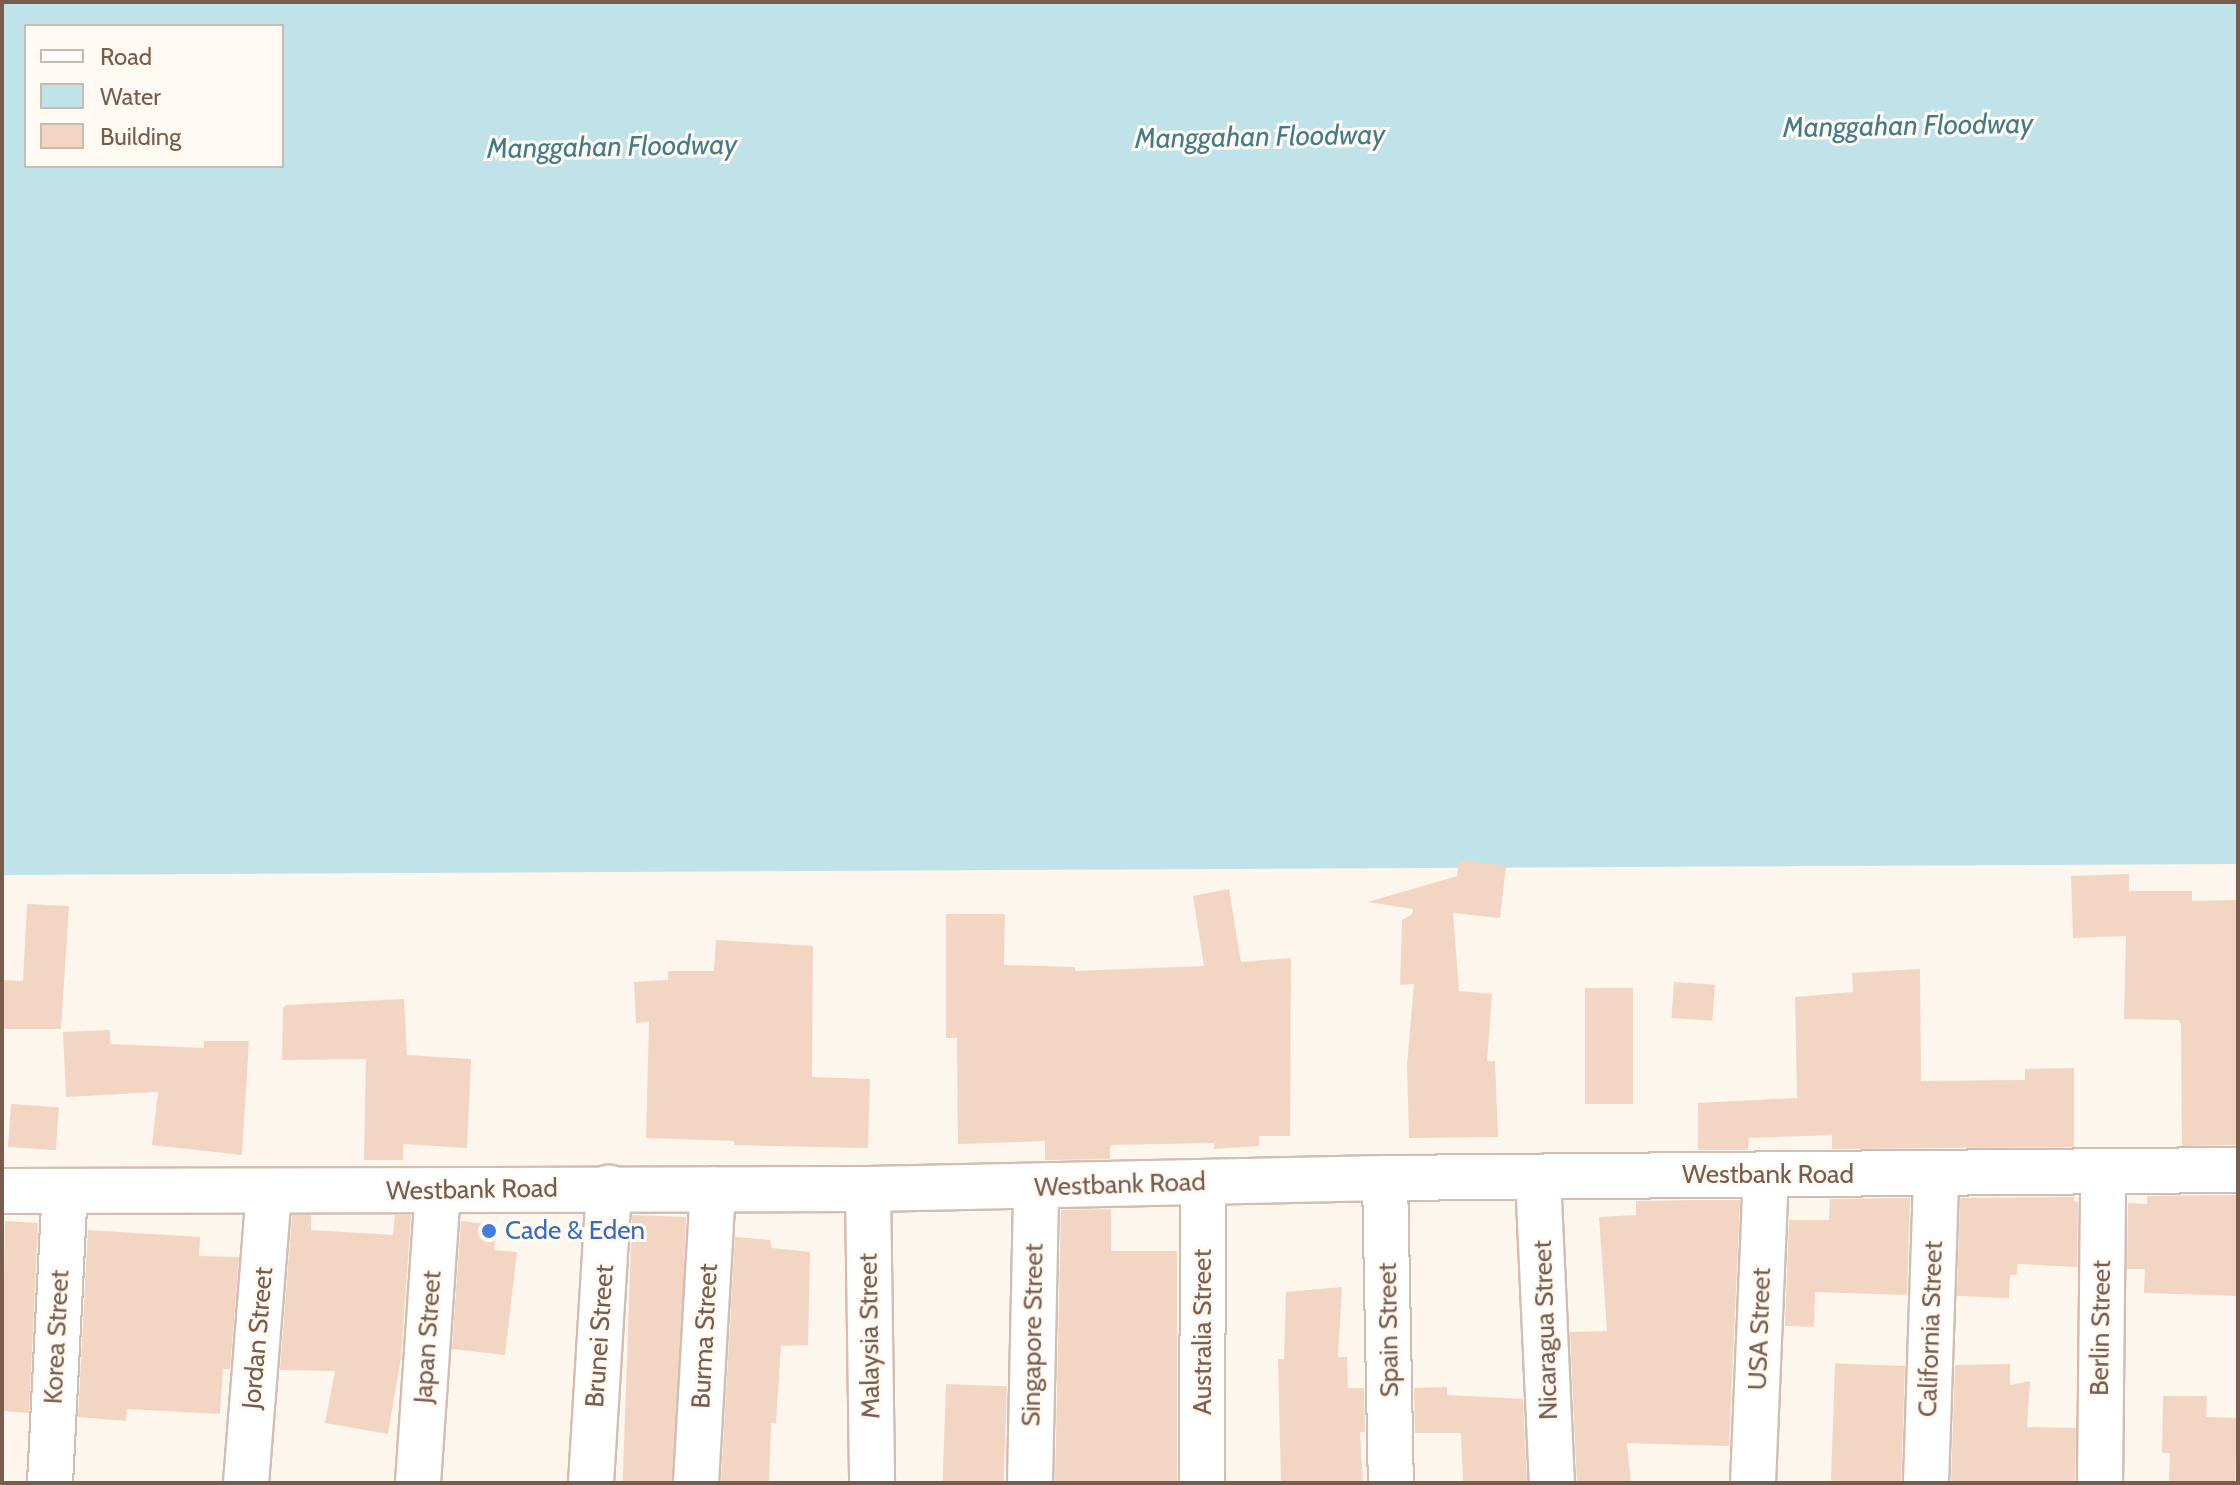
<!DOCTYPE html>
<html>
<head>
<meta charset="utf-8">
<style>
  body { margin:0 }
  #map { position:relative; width:2240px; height:1485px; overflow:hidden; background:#fdf6ec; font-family:Cabin,sans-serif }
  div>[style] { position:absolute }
  .water>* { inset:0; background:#bfe3e8 }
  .building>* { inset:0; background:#f3d5c3; transform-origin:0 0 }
  .roads { filter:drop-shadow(2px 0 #d1beb0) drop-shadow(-2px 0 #d1beb0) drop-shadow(0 2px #d1beb0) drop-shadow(0 -2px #d1beb0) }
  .minor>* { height:44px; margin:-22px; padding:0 22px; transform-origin:22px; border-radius:22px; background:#fff }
  .dots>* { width:22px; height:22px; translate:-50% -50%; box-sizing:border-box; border:4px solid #fffaf3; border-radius:50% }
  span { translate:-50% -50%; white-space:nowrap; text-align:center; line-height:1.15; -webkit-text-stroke:6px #fffaf3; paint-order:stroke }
  .street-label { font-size:26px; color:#7a5c4d }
  .shop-label { font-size:26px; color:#366cbe }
  .left { translate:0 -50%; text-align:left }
  .water-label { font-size:28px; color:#437c86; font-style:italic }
  .frame { position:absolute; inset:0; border:4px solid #7a5c4d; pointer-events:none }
  .legend { position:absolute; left:24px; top:24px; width:260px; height:144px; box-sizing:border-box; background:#fffaf3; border:2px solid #cabbb1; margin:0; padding:10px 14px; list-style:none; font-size:24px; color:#7a5c4d }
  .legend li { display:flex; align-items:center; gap:16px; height:40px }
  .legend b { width:40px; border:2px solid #cabbb1 }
</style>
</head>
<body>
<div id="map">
  <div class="water">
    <i style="clip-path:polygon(evenodd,2px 2px,2238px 2px,2238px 864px,2px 875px,2px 2px,26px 26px,282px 26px,282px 166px,26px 166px,26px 26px)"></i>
  </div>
  <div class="building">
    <i style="clip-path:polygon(1459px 860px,1506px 866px,1500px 918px,1453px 913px,1459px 991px,1492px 994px,1487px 1061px,1495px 1061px,1498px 1137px,1409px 1138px,1407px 1065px,1414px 984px,1400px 985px,1402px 920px,1412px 914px,1413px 909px,1368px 902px,1457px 876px)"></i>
    <i style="clip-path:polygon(2129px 874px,2129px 891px,2192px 891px,2192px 901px,2238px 900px,2238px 1145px,2182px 1146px,2181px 1024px,2178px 1020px,2124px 1019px,2126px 936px,2073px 938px,2071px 876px)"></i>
    <i style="clip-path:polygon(1229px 889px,1241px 962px,1291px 958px,1290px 1136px,1259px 1136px,1259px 1146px,1214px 1149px,1214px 1143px,1110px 1145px,1110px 1159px,1045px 1160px,1045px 1141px,958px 1144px,957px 1038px,946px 1038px,946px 914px,1005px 914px,1004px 965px,1075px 967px,1075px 971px,1204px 966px,1193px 896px)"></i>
    <i style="clip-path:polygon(27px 904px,69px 906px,61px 1029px,2px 1029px,2px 980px,23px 981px)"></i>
    <i style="clip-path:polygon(716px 940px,813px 946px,812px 1077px,870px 1079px,868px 1148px,734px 1145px,734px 1141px,646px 1138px,649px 1022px,636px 1023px,634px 982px,668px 980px,668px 971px,714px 971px)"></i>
    <i style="clip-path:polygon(1920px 969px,1921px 1081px,2025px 1080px,2025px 1069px,2074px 1068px,2074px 1147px,1832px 1149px,1832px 1135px,1749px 1138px,1748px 1150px,1698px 1150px,1698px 1103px,1797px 1098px,1795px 997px,1853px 992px,1852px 973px)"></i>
    <i style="left:1674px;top:982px;width:41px;height:36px;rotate:4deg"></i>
    <i style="left:1585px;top:988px;width:48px;height:116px"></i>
    <i style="clip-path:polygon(404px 999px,407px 1055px,471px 1059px,467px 1148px,403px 1144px,403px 1160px,364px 1160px,366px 1059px,282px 1060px,283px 1008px,286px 1005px)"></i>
    <i style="clip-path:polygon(110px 1030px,110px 1044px,204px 1048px,204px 1041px,249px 1041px,242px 1155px,152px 1145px,158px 1092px,66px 1097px,63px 1032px)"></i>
    <i style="left:11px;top:1104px;width:48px;height:43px;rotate:4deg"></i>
    <i style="clip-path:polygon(2238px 1195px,2238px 1296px,2144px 1293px,2145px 1269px,2127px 1269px,2128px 1203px,2147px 1204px,2147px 1196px)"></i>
    <i style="clip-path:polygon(2074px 1197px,2074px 1201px,2078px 1202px,2077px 1267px,2017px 1264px,2017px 1275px,2010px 1275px,2009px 1298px,1957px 1296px,1960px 1198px)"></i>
    <i style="clip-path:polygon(1910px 1198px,1907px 1295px,1815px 1292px,1814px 1327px,1785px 1326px,1789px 1220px,1829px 1220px,1830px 1199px)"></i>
    <i style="clip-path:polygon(1698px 1200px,1740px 1200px,1729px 1446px,1627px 1443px,1631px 1483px,1577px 1483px,1570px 1332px,1607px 1331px,1599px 1217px,1636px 1215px,1636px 1201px)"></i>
    <i style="clip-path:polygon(1111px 1209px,1111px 1251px,1177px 1251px,1177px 1483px,1055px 1483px,1061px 1210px)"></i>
    <i style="clip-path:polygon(292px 1215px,311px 1215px,311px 1230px,393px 1235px,395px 1215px,411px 1215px,401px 1358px,388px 1434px,325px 1423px,335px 1371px,280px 1370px)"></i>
    <i style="left:632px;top:1215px;width:54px;height:268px;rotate:2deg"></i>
    <i style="clip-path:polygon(5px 1221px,38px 1223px,29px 1413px,2px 1411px)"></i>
    <i style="clip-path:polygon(461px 1221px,497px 1225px,494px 1250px,517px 1252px,505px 1355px,452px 1349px)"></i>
    <i style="clip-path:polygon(88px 1230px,200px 1237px,199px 1256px,239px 1257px,230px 1369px,223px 1369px,220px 1414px,127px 1409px,126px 1421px,78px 1417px)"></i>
    <i style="clip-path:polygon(735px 1237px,770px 1240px,772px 1248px,810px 1252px,808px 1345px,781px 1346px,776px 1423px,771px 1423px,769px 1483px,721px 1481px)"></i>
    <i style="clip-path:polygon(1342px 1287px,1338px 1357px,1347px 1357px,1348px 1388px,1364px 1388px,1365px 1432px,1360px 1432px,1363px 1483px,1281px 1483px,1278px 1359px,1284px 1359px,1286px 1292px)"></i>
    <i style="clip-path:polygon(2010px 1364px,2010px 1385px,2030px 1381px,2027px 1427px,2076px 1428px,2075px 1483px,1951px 1483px,1955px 1365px)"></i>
    <i style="left:1905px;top:1366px;width:117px;height:70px;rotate:92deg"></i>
    <i style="left:946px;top:1384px;width:61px;height:99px;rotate:2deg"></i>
    <i style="clip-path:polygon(1447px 1387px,1447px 1395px,1523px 1399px,1527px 1483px,1463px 1483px,1461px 1433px,1415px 1433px,1414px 1388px)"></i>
    <i style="clip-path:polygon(2163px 1396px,2207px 1396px,2206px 1417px,2237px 1418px,2235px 1483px,2169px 1483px,2170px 1453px,2162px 1453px)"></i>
  </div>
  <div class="roads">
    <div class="minor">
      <i style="left:1538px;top:1177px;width:306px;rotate:87.4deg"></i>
      <i style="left:1385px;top:1178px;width:305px;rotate:88.9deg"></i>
      <i style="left:868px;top:1189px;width:294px;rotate:89.2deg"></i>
      <i style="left:2px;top:1191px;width:866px;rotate:-0.13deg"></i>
      <i style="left:868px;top:1189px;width:517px;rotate:-1.22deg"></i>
      <i style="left:1385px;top:1178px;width:853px;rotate:-0.54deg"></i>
      <i style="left:50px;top:1483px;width:292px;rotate:-87.1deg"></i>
      <i style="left:246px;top:1483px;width:292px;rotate:-85.5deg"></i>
      <i style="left:418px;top:1483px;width:293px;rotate:-86.1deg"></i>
      <i style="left:591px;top:1483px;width:296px;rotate:-86.5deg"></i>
      <i style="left:696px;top:1483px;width:294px;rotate:-86.7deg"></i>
      <i style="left:1030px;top:1483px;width:296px;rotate:-88.8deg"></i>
      <i style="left:1202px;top:1483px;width:301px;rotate:-89.8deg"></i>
      <i style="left:1753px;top:1483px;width:308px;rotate:-87.6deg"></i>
      <i style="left:1926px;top:1483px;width:309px;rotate:-88.1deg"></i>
      <i style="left:2100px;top:1483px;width:311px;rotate:-89.4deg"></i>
    </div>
  </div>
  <div class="dots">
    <i style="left:489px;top:1231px;background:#3f7fe0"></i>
  </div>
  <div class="street-label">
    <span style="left:1768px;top:1175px">Westbank Road</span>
    <span style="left:1120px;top:1185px;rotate:-2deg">Westbank Road</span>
    <span style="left:472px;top:1190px;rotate:-1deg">Westbank Road</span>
    <span style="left:2101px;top:1328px;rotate:-89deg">Berlin Street</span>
    <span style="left:1760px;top:1329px;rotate:-88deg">USA Street</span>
    <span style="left:1931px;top:1329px;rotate:-88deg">California Street</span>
    <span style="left:1389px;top:1330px;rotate:-91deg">Spain Street</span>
    <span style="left:1546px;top:1330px;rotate:-92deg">Nicaragua Street</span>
    <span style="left:1203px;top:1332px;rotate:-90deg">Australia Street</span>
    <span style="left:1033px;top:1335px;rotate:-89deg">Singapore Street</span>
    <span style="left:600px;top:1336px;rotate:-86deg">Brunei Street</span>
    <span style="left:705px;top:1336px;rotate:-87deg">Burma Street</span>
    <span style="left:870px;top:1336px;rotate:-91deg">Malaysia Street</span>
    <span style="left:57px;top:1337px;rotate:-87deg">Korea Street</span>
    <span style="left:428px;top:1337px;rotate:-86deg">Japan Street</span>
    <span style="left:258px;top:1338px;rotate:-85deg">Jordan Street</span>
  </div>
  <div class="shop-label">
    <span class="left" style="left:505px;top:1231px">Cade &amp; Eden</span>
  </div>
  <div class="water-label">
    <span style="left:1908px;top:125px;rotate:-1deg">Manggahan Floodway</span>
    <span style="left:1260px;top:136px;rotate:-1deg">Manggahan Floodway</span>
    <span style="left:612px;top:146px;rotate:-1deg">Manggahan Floodway</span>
  </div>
  <div class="frame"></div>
  <ul class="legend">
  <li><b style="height:10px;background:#fff"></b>Road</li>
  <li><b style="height:22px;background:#bfe3e8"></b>Water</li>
  <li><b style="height:22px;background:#f3d5c3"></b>Building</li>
  </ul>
</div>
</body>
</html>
